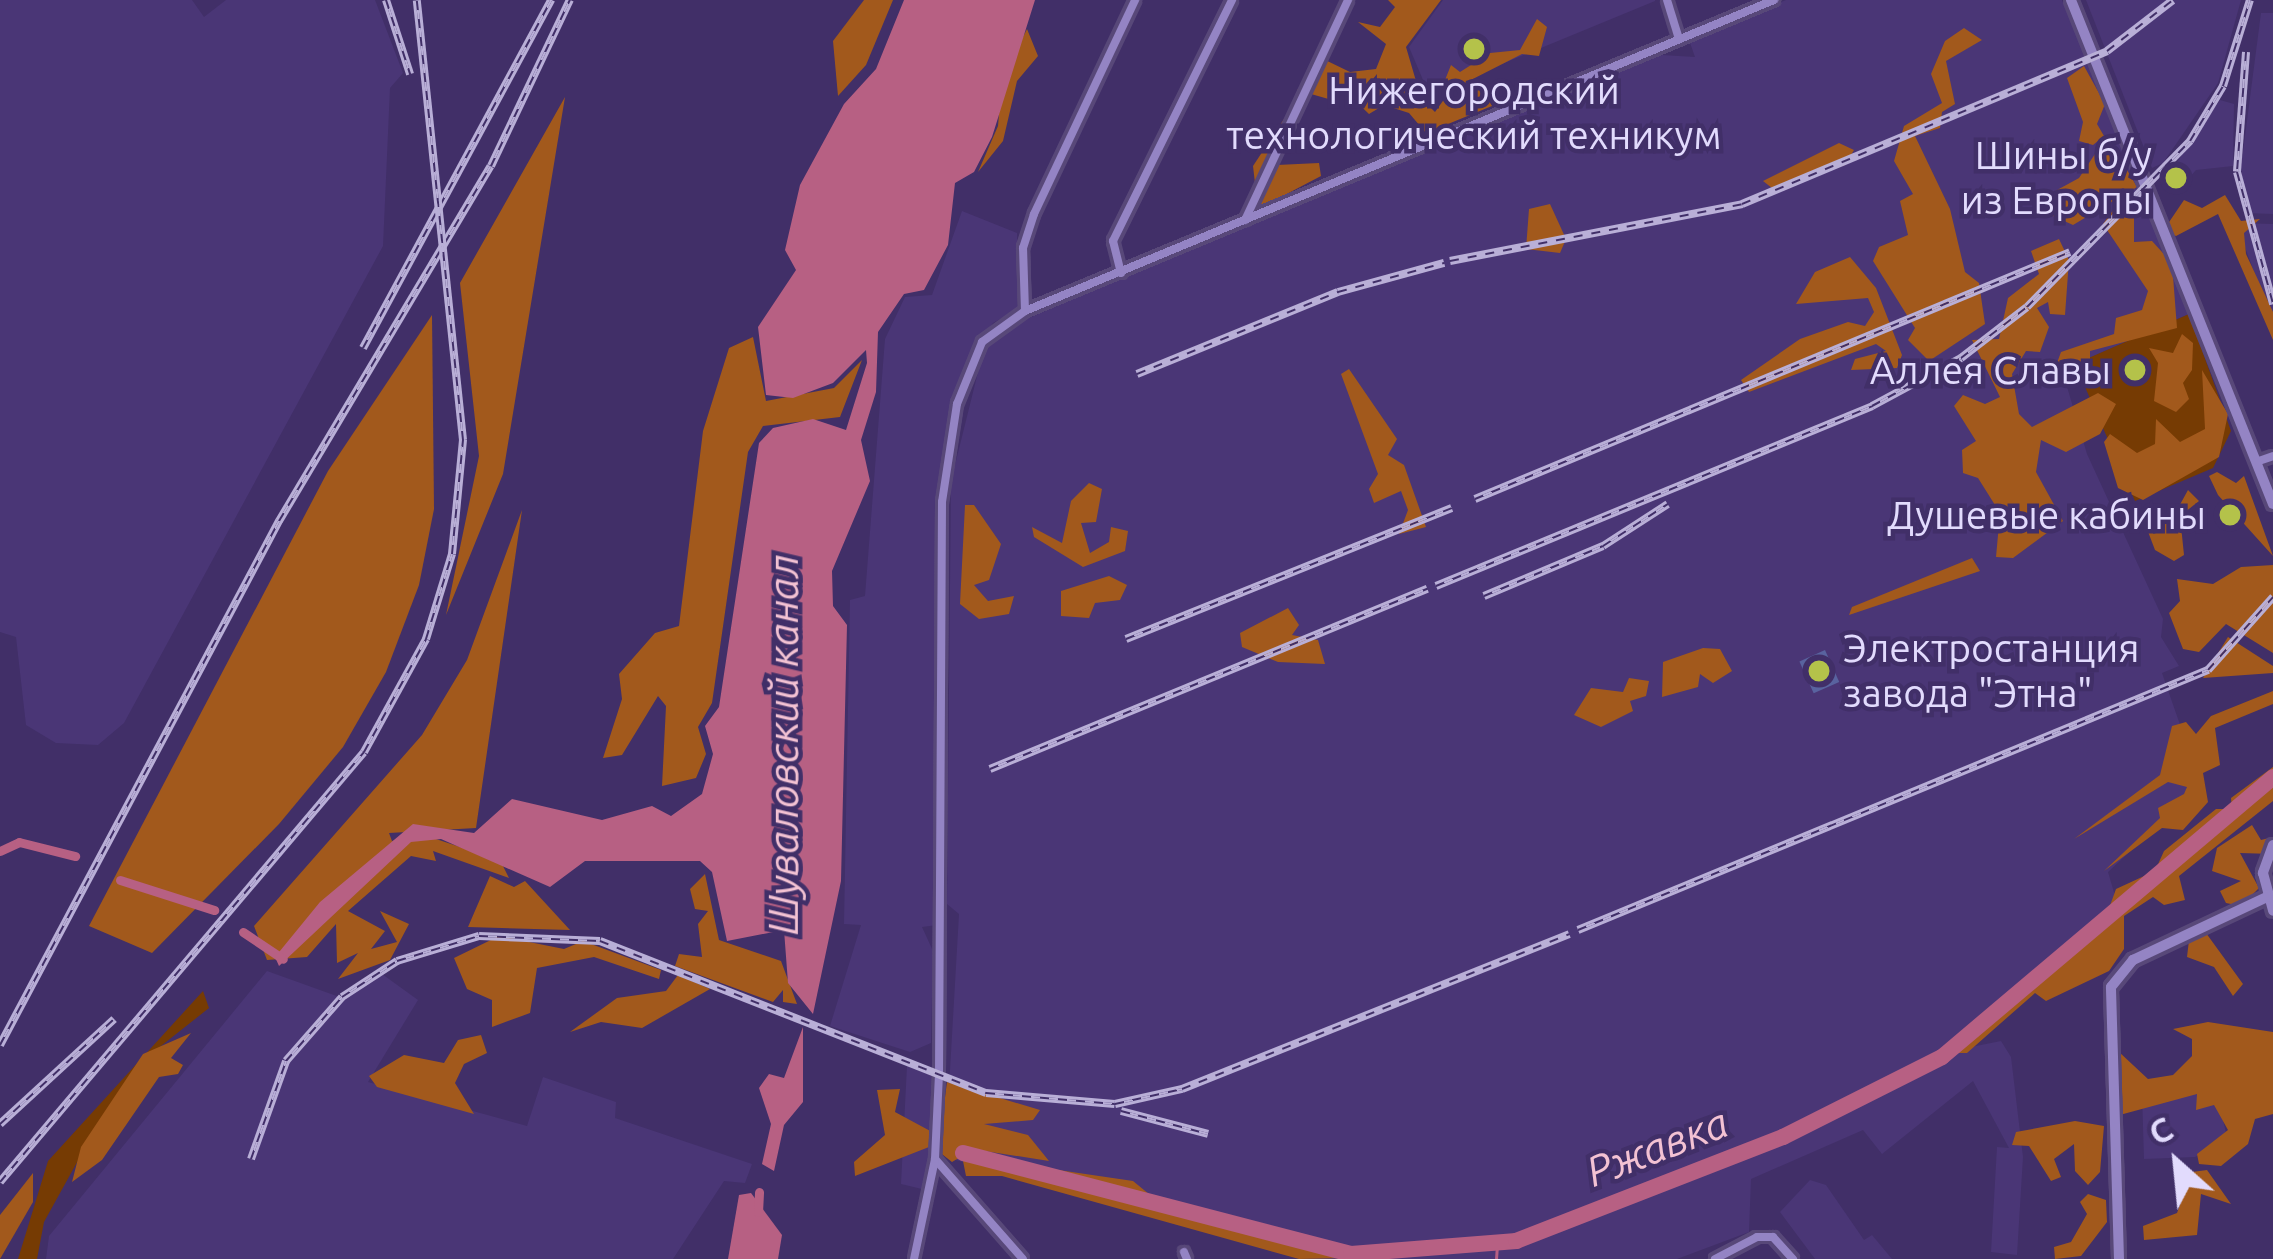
<!DOCTYPE html>
<html>
<head>
<meta charset="utf-8">
<style>
  body { margin:0 }
  #map { position:relative; width:2273px; height:1259px; overflow:hidden; background:#412f68; font-family:Ubuntu,sans-serif }
  div>[style] { position:absolute }
  .built>* { inset:0; background:#4a3676 }
  .green>* { inset:0; background:#763b03 }
  .forest>* { inset:0; background:#a2591c }
  .water>* { inset:0; background:#b76083 }
  .stream>* { height:3px; margin:-1.5px; padding:0 1.5px; transform-origin:1.5px; border-radius:1.5px; background:#b76083 }
  .canal>* { height:9px; margin:-4.5px; padding:0 4.5px; transform-origin:4.5px; border-radius:4.5px; background:#b76083 }
  .river>* { height:16px; margin:-8px; padding:0 8px; transform-origin:8px; border-radius:8px; background:#b76083 }
  .building>* { inset:0; background:#59639f; transform-origin:0 0 }
  .roads { filter:drop-shadow(3px 0 #584879) drop-shadow(-3px 0 #584879) drop-shadow(0 3px #584879) drop-shadow(0 -3px #584879) }
  .street>* { height:8px; margin:-4px; padding:0 4px; transform-origin:4px; border-radius:4px; background:#9484c4 }
  .secondary>* { height:10px; margin:-5px; padding:0 5px; transform-origin:5px; border-radius:5px; background:#9484c4 }
  .rail>* { height:8px; margin-top:-4px; transform-origin:0; background:repeating-linear-gradient(90deg,#412f68 0 9px,#b9afd7 0 18px); box-sizing:border-box; border-block:3px solid #b9afd7 }
  .dots>* { width:33px; height:33px; translate:-50% -50%; box-sizing:border-box; border:6px solid #412f68; border-radius:50% }
  span { translate:-50% -50%; white-space:nowrap; text-align:center; line-height:1.15; -webkit-text-stroke:9px #412f68; paint-order:stroke }
  .poi-label { font-size:39px; color:#e2dbfd }
  .right { translate:-100% -50%; text-align:right }
  .left { translate:0 -50%; text-align:left }
  .water-label { font-size:42px; color:#f3c2d3; font-style:italic }
  .north { position:absolute; left:2117px; top:1103px; width:120px; height:120px; -webkit-text-stroke:9px #412f68; paint-order:stroke; rotate:333deg; font-size:33px; font-weight:700; line-height:48px; text-align:center; color:#e2dbfd }
  .north::after { content:''; display:block; margin:auto; width:42px; height:54px; background:#e2dbfd; clip-path:polygon(50% 0,100% 100%,50% 72%,0 100%) }
</style>
</head>
<body>
<div id="map">
  <div class="built">
    <i style="clip-path:polygon(0 0,192px 0,204px 17px,226px 0,375px 0,403px 73px,390px 88px,383px 246px,124px 723px,98px 745px,56px 743px,26px 725px,16px 637px,0 632px)"></i>
    <i style="clip-path:polygon(1443px 0,1655px 0,1655px 1px,1429px 94px,1409px 47px)"></i>
    <i style="clip-path:polygon(1786px 0,2062px 0,2189px 314px,2062px 370px,2087px 454px,2163px 619px,2161px 637px,2179px 666px,2162px 673px,2201px 785px,2108px 872px,2118px 906px,1971px 1047px,2001px 1041px,2011px 1057px,2023px 1157px,2017px 1255px,1991px 1252px,1997px 1147px,2009px 1148px,1973px 1081px,1882px 1154px,1863px 1130px,1751px 1179px,1749px 1232px,1677px 1259px,1312px 1259px,945px 1157px,959px 914px,947px 904px,951px 481px,984px 348px,1003px 329px,1438px 143px,1662px 55px,1695px 57px,1689px 40px)"></i>
    <i style="clip-path:polygon(2086px 0,2241px 0,2218px 83px,2163px 163px,2152px 168px)"></i>
    <i style="clip-path:polygon(2261px 13px,2273px 13px,2273px 214px,2246px 213px,2241px 167px)"></i>
    <i style="clip-path:polygon(2220px 100px,2234px 104px,2233px 166px,2196px 170px,2182px 186px,2168px 175px)"></i>
    <i style="clip-path:polygon(962px 211px,1017px 233px,1018px 309px,993px 323px,970px 357px,942px 470px,937px 925px,922px 927px,933px 951px,931px 1043px,910px 1052px,830px 1026px,861px 925px,844px 924px,850px 600px,865px 596px,885px 339px,905px 297px,932px 295px)"></i>
    <i style="clip-path:polygon(2236px 223px,2273px 224px,2273px 323px)"></i>
    <i style="clip-path:polygon(267px 971px,345px 999px,382px 974px,418px 1000px,368px 1082px,527px 1126px,543px 1077px,616px 1102px,615px 1118px,752px 1164px,745px 1183px,724px 1181px,673px 1259px,46px 1259px,49px 1236px)"></i>
    <i style="clip-path:polygon(907px 1066px,935px 1077px,926px 1190px,901px 1184px)"></i>
    <i style="clip-path:polygon(2215px 1087px,2228px 1141px,2195px 1157px,2144px 1159px,2142px 1093px)"></i>
    <i style="clip-path:polygon(1810px 1180px,1826px 1185px,1864px 1240px,1872px 1235px,1892px 1259px,1815px 1259px,1780px 1212px)"></i>
  </div>
  <div class="green">
    <i style="clip-path:polygon(2189px 314px,2231px 431px,2213px 468px,2135px 501px,2075px 364px)"></i>
    <i style="clip-path:polygon(203px 991px,209px 1008px,147px 1057px,86px 1146px,44px 1222px,37px 1259px,18px 1259px,48px 1161px)"></i>
  </div>
  <div class="forest">
    <i style="clip-path:polygon(864px 0,893px 0,866px 65px,838px 96px,833px 41px)"></i>
    <i style="clip-path:polygon(1388px 0,1441px 0,1406px 47px,1421px 98px,1435px 112px,1445px 98px,1460px 108px,1479px 82px,1492px 106px,1426px 133px,1409px 113px,1384px 105px,1369px 114px,1345px 91px,1332px 100px,1297px 90px,1315px 81px,1317px 56px,1350px 72px,1376px 69px,1386px 44px,1358px 22px,1380px 27px,1395px 7px)"></i>
    <i style="clip-path:polygon(1537px 19px,1547px 27px,1539px 56px,1522px 54px,1463px 84px,1445px 80px,1451px 65px,1460px 72px,1490px 53px,1520px 50px)"></i>
    <i style="clip-path:polygon(1964px 28px,1982px 40px,1946px 61px,1955px 104px,1942px 112px,1940px 128px,1915px 136px,1950px 209px,1965px 272px,1979px 283px,1985px 324px,1929px 361px,1908px 340px,1915px 328px,1873px 261px,1879px 247px,1908px 235px,1900px 201px,1913px 194px,1894px 161px,1904px 126px,1942px 103px,1931px 74px,1945px 41px)"></i>
    <i style="clip-path:polygon(1027px 29px,1038px 56px,1017px 81px,1003px 141px,978px 172px,998px 126px,1002px 79px)"></i>
    <i style="clip-path:polygon(2084px 66px,2105px 104px,2097px 124px,2104px 136px,2093px 145px,2079px 141px,2083px 122px,2067px 78px)"></i>
    <i style="clip-path:polygon(565px 97px,503px 474px,446px 615px,479px 456px,460px 283px)"></i>
    <i style="clip-path:polygon(1290px 110px,1301px 117px,1277px 165px,1319px 163px,1321px 176px,1258px 209px,1253px 166px)"></i>
    <i style="clip-path:polygon(2107px 136px,2137px 187px,2073px 225px,2051px 215px,2048px 195px,2079px 178px)"></i>
    <i style="clip-path:polygon(1839px 143px,1854px 150px,1845px 165px,1772px 188px,1763px 181px)"></i>
    <i style="clip-path:polygon(2225px 195px,2241px 221px,2260px 219px,2244px 233px,2246px 254px,2273px 312px,2273px 340px,2218px 214px,2176px 236px,2163px 231px,2184px 200px,2202px 208px)"></i>
    <i style="clip-path:polygon(2119px 202px,2134px 205px,2134px 242px,2152px 241px,2172px 263px,2177px 328px,2090px 351px,2090px 365px,2077px 372px,2057px 363px,2061px 352px,2114px 334px,2116px 318px,2142px 310px,2148px 291px,2103px 224px)"></i>
    <i style="clip-path:polygon(1550px 204px,1566px 239px,1560px 253px,1526px 249px,1529px 209px)"></i>
    <i style="clip-path:polygon(2059px 239px,2069px 260px,2065px 315px,2050px 314px,2048px 302px,2037px 308px,2049px 327px,2040px 352px,2026px 351px,2012px 374px,2019px 414px,2032px 427px,2098px 393px,2116px 404px,2100px 434px,2066px 452px,2041px 440px,2036px 472px,2063px 521px,2013px 558px,1996px 557px,2000px 513px,1978px 478px,1963px 473px,1962px 450px,1976px 441px,1954px 406px,1963px 395px,1985px 404px,2000px 397px,1972px 340px,1999px 339px,2008px 298px,2039px 274px,2031px 251px)"></i>
    <i style="clip-path:polygon(1850px 257px,1876px 288px,1902px 355px,1897px 368px,1851px 370px,1855px 359px,1886px 351px,1876px 344px,1749px 392px,1741px 380px,1800px 339px,1848px 322px,1865px 326px,1874px 312px,1868px 298px,1796px 304px,1815px 272px)"></i>
    <i style="clip-path:polygon(432px 315px,434px 509px,419px 585px,386px 672px,343px 747px,279px 824px,152px 953px,89px 926px,328px 471px)"></i>
    <i style="clip-path:polygon(2182px 334px,2193px 343px,2192px 370px,2183px 383px,2189px 399px,2176px 412px,2154px 401px,2158px 363px,2149px 348px,2173px 353px)"></i>
    <i style="clip-path:polygon(753px 337px,766px 401px,834px 388px,862px 360px,840px 417px,763px 426px,748px 452px,712px 703px,698px 727px,706px 754px,696px 778px,662px 786px,666px 706px,658px 696px,622px 755px,603px 758px,622px 699px,619px 674px,655px 633px,679px 626px,703px 431px,729px 348px)"></i>
    <i style="clip-path:polygon(1349px 369px,1397px 439px,1388px 455px,1404px 465px,1426px 527px,1399px 534px,1408px 510px,1401px 491px,1374px 503px,1369px 489px,1378px 474px,1341px 374px)"></i>
    <i style="clip-path:polygon(2202px 370px,2228px 414px,2219px 457px,2143px 500px,2118px 488px,2104px 442px,2110px 434px,2137px 453px,2155px 444px,2156px 419px,2180px 442px,2205px 429px)"></i>
    <i style="clip-path:polygon(2217px 472px,2236px 483px,2244px 476px,2273px 556px,2218px 495px,2209px 476px)"></i>
    <i style="clip-path:polygon(1089px 483px,1102px 489px,1096px 522px,1081px 523px,1090px 553px,1109px 542px,1111px 527px,1128px 531px,1125px 551px,1083px 567px,1034px 537px,1032px 527px,1062px 543px,1071px 501px)"></i>
    <i style="clip-path:polygon(2188px 490px,2199px 501px,2180px 516px,2184px 555px,2174px 561px,2155px 550px,2142px 516px,2171px 521px)"></i>
    <i style="clip-path:polygon(965px 505px,974px 505px,1001px 544px,989px 580px,974px 585px,988px 601px,1014px 596px,1009px 614px,979px 619px,960px 604px)"></i>
    <i style="clip-path:polygon(522px 510px,476px 828px,389px 833px,392px 841px,424px 835px,463px 848px,502px 864px,509px 878px,433px 851px,436px 861px,411px 856px,348px 911px,385px 931px,371px 949px,397px 942px,380px 911px,409px 924px,390px 960px,338px 979px,358px 953px,337px 963px,336px 924px,307px 957px,267px 960px,254px 926px,422px 735px,467px 660px)"></i>
    <i style="clip-path:polygon(1972px 558px,1980px 571px,1849px 615px,1852px 607px)"></i>
    <i style="clip-path:polygon(2273px 565px,2273px 653px,2226px 624px,2199px 652px,2183px 649px,2169px 613px,2180px 601px,2177px 579px,2213px 584px,2241px 567px)"></i>
    <i style="clip-path:polygon(1109px 576px,1127px 585px,1120px 600px,1095px 603px,1089px 618px,1061px 616px,1061px 591px)"></i>
    <i style="clip-path:polygon(1288px 608px,1299px 625px,1292px 635px,1318px 640px,1325px 664px,1278px 662px,1242px 647px,1240px 633px)"></i>
    <i style="clip-path:polygon(2228px 637px,2273px 666px,2273px 673px,2203px 678px)"></i>
    <i style="clip-path:polygon(1703px 648px,1720px 649px,1732px 671px,1713px 683px,1700px 674px,1698px 687px,1662px 697px,1663px 662px)"></i>
    <i style="clip-path:polygon(1629px 678px,1649px 681px,1646px 696px,1630px 701px,1633px 711px,1601px 727px,1574px 715px,1591px 688px,1623px 692px)"></i>
    <i style="clip-path:polygon(2273px 691px,2273px 704px,2215px 728px,2220px 765px,2203px 773px,2208px 802px,2183px 830px,2162px 828px,2104px 871px,2160px 818px,2158px 808px,2184px 794px,2187px 787px,2168px 782px,2074px 839px,2160px 775px,2172px 726px,2186px 722px,2196px 734px,2211px 716px)"></i>
    <i style="clip-path:polygon(2273px 767px,2273px 801px,2179px 876px,2185px 900px,2164px 905px,2153px 897px,2124px 916px,2124px 949px,2109px 971px,2046px 1001px,2035px 993px,1967px 1053px,1954px 1053px,2108px 911px,2116px 889px,2155px 871px,2164px 851px,2216px 809px,2232px 809px,2231px 798px)"></i>
    <i style="clip-path:polygon(2252px 825px,2261px 840px,2273px 837px,2273px 854px,2240px 853px,2259px 888px,2241px 906px,2226px 903px,2220px 891px,2241px 881px,2212px 871px,2217px 848px)"></i>
    <i style="clip-path:polygon(705px 874px,719px 940px,781px 961px,797px 1004px,783px 1002px,783px 990px,773px 1002px,675px 966px,679px 954px,702px 957px,698px 924px,708px 911px,695px 909px,690px 889px)"></i>
    <i style="clip-path:polygon(490px 876px,514px 887px,525px 881px,570px 930px,468px 927px)"></i>
    <i style="clip-path:polygon(2206px 933px,2243px 984px,2233px 996px,2214px 967px,2187px 957px,2189px 940px)"></i>
    <i style="clip-path:polygon(499px 936px,564px 949px,583px 941px,661px 970px,659px 979px,594px 957px,537px 968px,530px 1013px,492px 1027px,492px 1000px,467px 989px,454px 958px)"></i>
    <i style="clip-path:polygon(678px 975px,710px 989px,642px 1028px,601px 1022px,570px 1032px,617px 998px,666px 991px)"></i>
    <i style="clip-path:polygon(2208px 1022px,2273px 1032px,2273px 1114px,2255px 1119px,2248px 1144px,2221px 1166px,2199px 1164px,2197px 1154px,2228px 1130px,2214px 1105px,2196px 1110px,2197px 1094px,2116px 1116px,2118px 1051px,2148px 1079px,2173px 1075px,2192px 1056px,2192px 1039px,2173px 1029px)"></i>
    <i style="clip-path:polygon(191px 1033px,171px 1058px,183px 1065px,178px 1074px,159px 1077px,102px 1160px,72px 1182px,81px 1147px,143px 1054px)"></i>
    <i style="clip-path:polygon(481px 1035px,487px 1053px,464px 1064px,455px 1083px,474px 1114px,377px 1087px,369px 1076px,404px 1055px,444px 1063px,458px 1040px)"></i>
    <i style="clip-path:polygon(947px 1082px,1040px 1110px,1033px 1120px,984px 1124px,1028px 1135px,1049px 1161px,972px 1149px,964px 1156px,1133px 1181px,1155px 1199px,1346px 1258px,1441px 1256px,1299px 1259px,1002px 1176px,966px 1176px,962px 1156px,952px 1162px,938px 1151px)"></i>
    <i style="clip-path:polygon(900px 1089px,895px 1112px,934px 1133px,929px 1147px,855px 1176px,854px 1162px,885px 1135px,877px 1090px)"></i>
    <i style="clip-path:polygon(2075px 1121px,2104px 1126px,2100px 1172px,2088px 1185px,2075px 1171px,2074px 1144px,2054px 1159px,2061px 1177px,2051px 1181px,2029px 1146px,2012px 1145px,2016px 1132px)"></i>
    <i style="clip-path:polygon(2207px 1170px,2231px 1204px,2201px 1194px,2197px 1235px,2144px 1240px,2143px 1226px,2177px 1213px,2192px 1172px)"></i>
    <i style="clip-path:polygon(33px 1173px,33px 1202px,0 1259px,0 1215px)"></i>
    <i style="clip-path:polygon(2088px 1194px,2106px 1200px,2107px 1222px,2081px 1256px,2055px 1259px,2054px 1247px,2071px 1242px,2087px 1214px,2080px 1202px)"></i>
  </div>
  <div class="water">
    <i style="clip-path:polygon(904px 0,1035px 0,992px 137px,974px 172px,955px 183px,948px 245px,924px 290px,904px 294px,878px 332px,876px 392px,861px 440px,870px 481px,832px 571px,833px 606px,847px 625px,841px 881px,813px 1014px,788px 983px,784px 930px,727px 941px,712px 872px,700px 861px,585px 861px,550px 887px,441px 839px,411px 842px,279px 966px,275px 957px,320px 902px,413px 824px,474px 833px,512px 799px,602px 820px,652px 806px,671px 816px,702px 794px,713px 754px,705px 726px,719px 707px,759px 443px,773px 428px,813px 419px,846px 430px,867px 363px,866px 350px,833px 383px,793px 398px,766px 395px,758px 327px,796px 270px,785px 250px,800px 185px,844px 104px,876px 69px)"></i>
    <i style="clip-path:polygon(803px 1027px,803px 1102px,784px 1125px,774px 1171px,762px 1164px,771px 1124px,759px 1088px,769px 1074px,784px 1078px)"></i>
    <i style="clip-path:polygon(751px 1193px,782px 1235px,778px 1259px,728px 1259px,739px 1195px)"></i>
  </div>
  <div class="stream">
    <i style="left:1496px;top:1259px;width:16px;rotate:-86deg"></i>
  </div>
  <div class="canal">
    <i style="left:0;top:851px;width:21px;rotate:-25deg"></i>
    <i style="left:19px;top:842px;width:58px;rotate:14deg"></i>
    <i style="left:120px;top:880px;width:99px;rotate:17.7deg"></i>
    <i style="left:243px;top:932px;width:48px;rotate:34deg"></i>
    <i style="left:758px;top:1212px;width:20px;rotate:-87deg"></i>
  </div>
  <div class="river">
    <i style="left:963px;top:1153px;width:401px;rotate:14.6deg"></i>
    <i style="left:1351px;top:1254px;width:166px;rotate:-4.5deg"></i>
    <i style="left:1516px;top:1241px;width:287px;rotate:-21.3deg"></i>
    <i style="left:1783px;top:1137px;width:178px;rotate:-26.7deg"></i>
    <i style="left:1942px;top:1057px;width:434px;rotate:-40.2deg"></i>
  </div>
  <div class="building">
    <i style="left:1825px;top:650px;width:35px;height:28px;rotate:66deg"></i>
  </div>
  <div class="roads">
    <div class="street">
      <i style="left:1667px;top:0;width:41px;rotate:72.9deg"></i>
      <i style="left:1245px;top:220px;width:243px;rotate:-64.9deg"></i>
      <i style="left:1121px;top:273px;width:33px;rotate:-104deg"></i>
      <i style="left:1113px;top:241px;width:269px;rotate:-63.7deg"></i>
      <i style="left:1025px;top:311px;width:63px;rotate:-91.8deg"></i>
      <i style="left:1023px;top:248px;width:36px;rotate:-72deg"></i>
      <i style="left:1034px;top:214px;width:237px;rotate:-64.7deg"></i>
      <i style="left:2256px;top:462px;width:18px;rotate:-19deg"></i>
      <i style="left:935px;top:1159px;width:133px;rotate:48.7deg"></i>
      <i style="left:1184px;top:1252px;width:8px;rotate:67deg"></i>
      <i style="left:914px;top:1259px;width:102px;rotate:-78.1deg"></i>
      <i style="left:935px;top:1159px;width:84px;rotate:-87.3deg"></i>
      <i style="left:939px;top:1075px;width:573px;rotate:-89.7deg"></i>
      <i style="left:942px;top:502px;width:99px;rotate:-81.3deg"></i>
      <i style="left:957px;top:404px;width:67px;rotate:-68deg"></i>
      <i style="left:982px;top:342px;width:53px;rotate:-35.8deg"></i>
      <i style="left:1025px;top:311px;width:811px;rotate:-22.55deg"></i>
      <i style="left:1715px;top:1259px;width:47px;rotate:-27.6deg"></i>
      <i style="left:1757px;top:1237px;width:16px"></i>
      <i style="left:1773px;top:1237px;width:30px;rotate:48deg"></i>
    </div>
    <div class="secondary">
      <i style="left:2071px;top:0;width:543px;rotate:68.16deg"></i>
      <i style="left:2273px;top:845px;width:30px;rotate:110deg"></i>
      <i style="left:2263px;top:873px;width:39px;rotate:75deg"></i>
      <i style="left:2119px;top:1259px;width:272px;rotate:-91.7deg"></i>
      <i style="left:2111px;top:987px;width:35px;rotate:-51deg"></i>
      <i style="left:2133px;top:960px;width:148px;rotate:-25.2deg"></i>
    </div>
  </div>
  <div class="rail">
    <i style="left:386px;top:0;width:78px;rotate:72deg"></i>
    <i style="left:2246px;top:52px;width:120px;rotate:94.3deg"></i>
    <i style="left:2237px;top:172px;width:137px;rotate:74.7deg"></i>
    <i style="left:1450px;top:261px;width:298px;rotate:-11deg"></i>
    <i style="left:1742px;top:204px;width:396px;rotate:-22.7deg"></i>
    <i style="left:2107px;top:51px;width:83px;rotate:-37.7deg"></i>
    <i style="left:363px;top:348px;width:396px;rotate:-61.6deg"></i>
    <i style="left:1137px;top:374px;width:217px;rotate:-22.2deg"></i>
    <i style="left:1338px;top:292px;width:110px;rotate:-15.3deg"></i>
    <i style="left:1475px;top:499px;width:644px;rotate:-22.54deg"></i>
    <i style="left:1436px;top:586px;width:472px;rotate:-22.4deg"></i>
    <i style="left:1872px;top:406px;width:101px;rotate:-28.3deg"></i>
    <i style="left:1961px;top:358px;width:83px;rotate:-37.7deg"></i>
    <i style="left:2027px;top:307px;width:233px;rotate:-45.5deg"></i>
    <i style="left:2190px;top:141px;width:64px;rotate:-59deg"></i>
    <i style="left:2223px;top:86px;width:90px;rotate:-72.6deg"></i>
    <i style="left:1484px;top:596px;width:129px;rotate:-22.8deg"></i>
    <i style="left:1603px;top:546px;width:77px;rotate:-32.9deg"></i>
    <i style="left:1126px;top:639px;width:351px;rotate:-21.9deg"></i>
    <i style="left:990px;top:769px;width:473px;rotate:-22.4deg"></i>
    <i style="left:1578px;top:930px;width:682px;rotate:-22.43deg"></i>
    <i style="left:2208px;top:670px;width:98px;rotate:-48.3deg"></i>
    <i style="left:0;top:1045px;width:594px;rotate:-61.97deg"></i>
    <i style="left:279px;top:521px;width:413px;rotate:-59.2deg"></i>
    <i style="left:491px;top:166px;width:184px;rotate:-64.6deg"></i>
    <i style="left:1121px;top:1111px;width:90px;rotate:14.8deg"></i>
    <i style="left:0;top:1124px;width:155px;rotate:-42.6deg"></i>
    <i style="left:251px;top:1159px;width:104px;rotate:-70.3deg"></i>
    <i style="left:286px;top:1061px;width:85px;rotate:-48.8deg"></i>
    <i style="left:342px;top:997px;width:66px;rotate:-33.2deg"></i>
    <i style="left:397px;top:961px;width:86px;rotate:-17deg"></i>
    <i style="left:479px;top:936px;width:121px;rotate:2.4deg"></i>
    <i style="left:600px;top:941px;width:415px;rotate:21.5deg"></i>
    <i style="left:986px;top:1093px;width:129px;rotate:4.9deg"></i>
    <i style="left:1115px;top:1104px;width:69px;rotate:-12.6deg"></i>
    <i style="left:1182px;top:1089px;width:417px;rotate:-21.8deg"></i>
    <i style="left:0;top:1182px;width:563px;rotate:-49.75deg"></i>
    <i style="left:364px;top:752px;width:129px;rotate:-61.2deg"></i>
    <i style="left:426px;top:639px;width:89px;rotate:-73deg"></i>
    <i style="left:452px;top:554px;width:115px;rotate:-84.5deg"></i>
    <i style="left:463px;top:440px;width:442px;rotate:-96deg"></i>
  </div>
  <div class="dots">
    <i style="left:1474px;top:49px;background:#b4c24a"></i>
    <i style="left:2176px;top:178px;background:#b4c24a"></i>
    <i style="left:2135px;top:370px;background:#b4c24a"></i>
    <i style="left:2230px;top:515px;background:#b4c24a"></i>
    <i style="left:1819px;top:671px;background:#b4c24a"></i>
  </div>
  <div class="poi-label">
    <span style="left:1474px;top:113px">Нижегородский<br>технологический техникум</span>
    <span class="right" style="left:2152px;top:178px">Шины б/у<br>из Европы</span>
    <span class="right" style="left:2111px;top:370px">Аллея Славы</span>
    <span class="right" style="left:2206px;top:515px">Душевые кабины</span>
    <span class="left" style="left:1843px;top:671px">Электростанция<br>завода "Этна"</span>
  </div>
  <div class="water-label">
    <span style="left:783px;top:745px;rotate:-90deg">Шуваловский канал</span>
    <span style="left:1657px;top:1147px;rotate:-21deg">Ржавка</span>
  </div>
  <div class="north">С</div>
</div>
</body>
</html>
